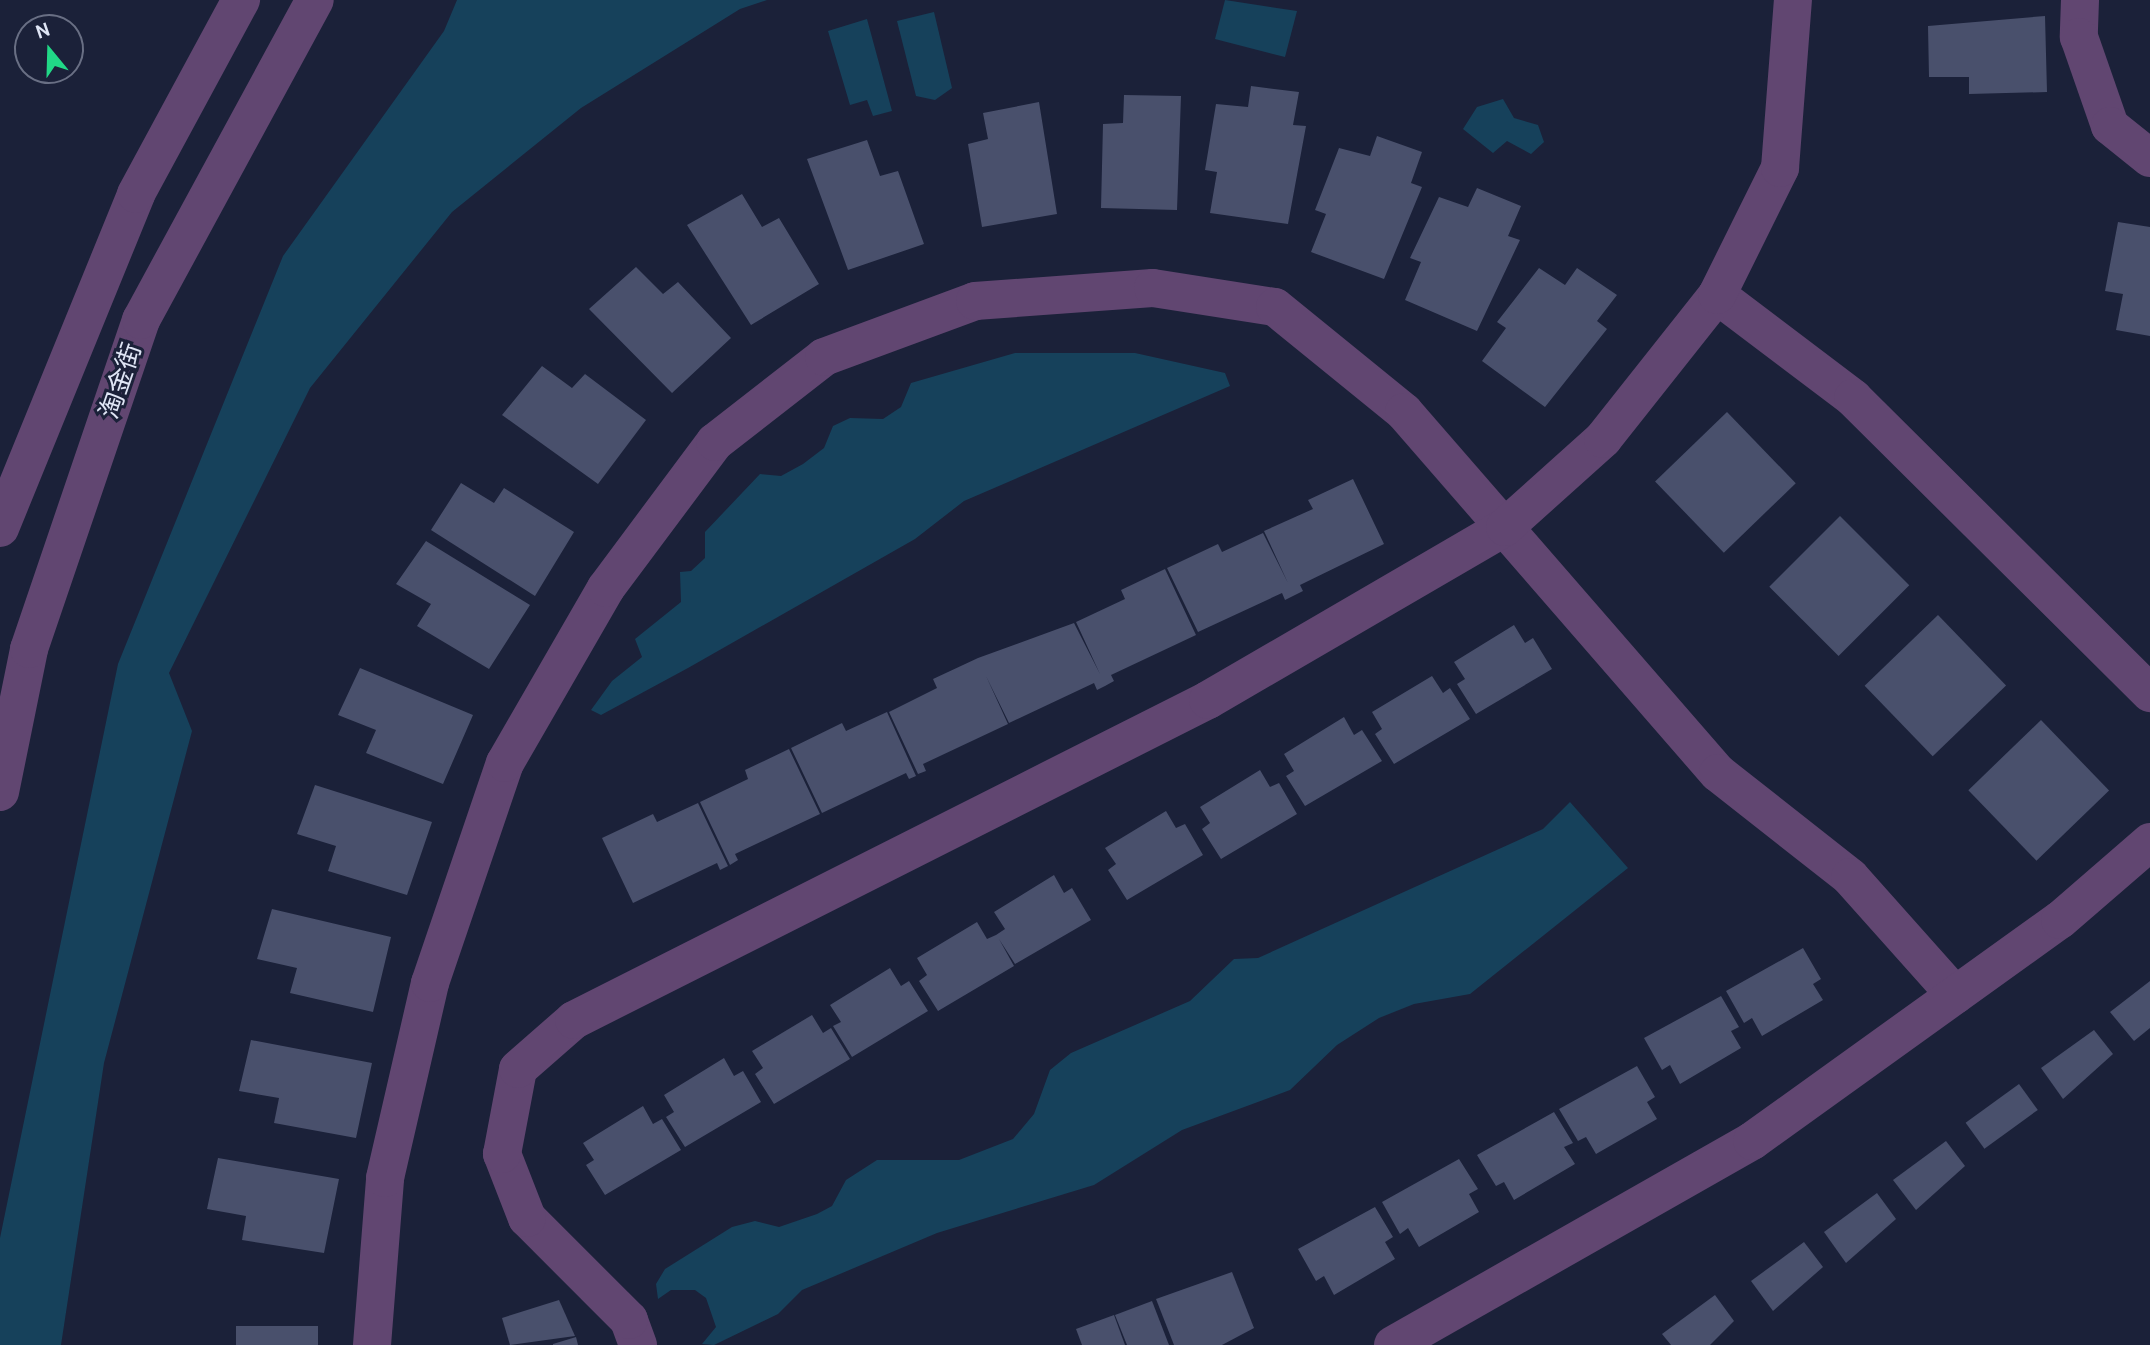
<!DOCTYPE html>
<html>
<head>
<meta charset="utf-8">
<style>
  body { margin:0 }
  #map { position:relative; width:2150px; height:1345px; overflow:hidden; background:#1b2139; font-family:Cabin,"Noto Sans SC",sans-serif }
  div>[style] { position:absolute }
  .water>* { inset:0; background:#16415b }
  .building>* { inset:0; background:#49506c; transform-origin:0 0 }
  .minor>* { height:38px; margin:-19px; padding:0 19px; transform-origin:19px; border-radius:19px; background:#614671 }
  .tertiary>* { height:38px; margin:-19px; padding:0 19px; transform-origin:19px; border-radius:19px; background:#614671 }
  span { translate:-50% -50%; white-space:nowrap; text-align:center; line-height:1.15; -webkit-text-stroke:6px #1b2139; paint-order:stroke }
  .street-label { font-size:26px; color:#dfe5f5 }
  .north { position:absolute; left:14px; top:14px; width:70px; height:70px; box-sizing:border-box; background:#1b2139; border:2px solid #696f84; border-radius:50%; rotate:341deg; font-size:19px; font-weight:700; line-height:28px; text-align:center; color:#dfe5f5 }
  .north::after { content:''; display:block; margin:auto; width:24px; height:32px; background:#21d887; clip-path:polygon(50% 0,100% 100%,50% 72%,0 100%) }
</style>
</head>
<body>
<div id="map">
  <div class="water">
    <i style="clip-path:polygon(457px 0,767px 0,740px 9px,581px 108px,452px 212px,310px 388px,169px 673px,192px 731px,104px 1063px,61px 1345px,0 1345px,0 1238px,118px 664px,283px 256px,444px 31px)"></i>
    <i style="clip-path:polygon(1225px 0,1297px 11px,1285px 57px,1215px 39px)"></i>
    <i style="clip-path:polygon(934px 12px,952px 88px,935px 100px,916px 96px,897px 21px)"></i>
    <i style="clip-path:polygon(867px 19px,892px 111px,873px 116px,867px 100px,850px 105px,828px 31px)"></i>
    <i style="clip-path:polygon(1503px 99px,1514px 118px,1538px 125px,1544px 142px,1531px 154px,1507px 141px,1493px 153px,1463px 129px,1477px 107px)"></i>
    <i style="clip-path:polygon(1015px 353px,1135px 353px,1225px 373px,1230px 386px,964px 501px,915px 539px,688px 668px,601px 715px,591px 710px,612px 681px,642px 657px,635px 639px,681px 602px,680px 572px,691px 571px,705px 558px,705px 532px,760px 474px,781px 476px,803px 464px,824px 448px,833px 426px,850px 418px,883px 419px,901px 407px,911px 383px)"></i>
    <i style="clip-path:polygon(1570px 802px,1628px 868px,1470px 994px,1414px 1004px,1379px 1018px,1337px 1045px,1290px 1090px,1182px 1130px,1094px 1185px,937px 1233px,802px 1290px,778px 1314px,714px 1345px,702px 1344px,716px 1327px,706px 1298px,695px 1290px,671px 1290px,658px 1299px,656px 1284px,665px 1269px,732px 1227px,755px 1221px,779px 1227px,817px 1214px,832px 1206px,846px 1180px,877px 1160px,959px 1160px,1013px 1139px,1034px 1114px,1050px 1070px,1071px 1053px,1190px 1001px,1234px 959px,1258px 958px,1543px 829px)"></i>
  </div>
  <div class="building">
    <i style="clip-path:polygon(2045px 16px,2047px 92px,1969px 94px,1969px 77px,1929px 77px,1928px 26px)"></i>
    <i style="clip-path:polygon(1251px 86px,1299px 92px,1293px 125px,1306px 126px,1288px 224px,1210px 213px,1217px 172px,1205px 170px,1216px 104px,1248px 107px)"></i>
    <i style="clip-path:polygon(1124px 95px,1181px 96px,1177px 210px,1101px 208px,1103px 124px,1123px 123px)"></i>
    <i style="clip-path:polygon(1039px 102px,1057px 214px,982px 227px,968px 144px,988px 139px,983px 113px)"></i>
    <i style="clip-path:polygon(1377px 136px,1422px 152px,1411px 183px,1422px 187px,1384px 279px,1311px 252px,1326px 214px,1315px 210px,1339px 148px,1370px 156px)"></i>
    <i style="clip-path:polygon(867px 140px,880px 176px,898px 171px,924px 244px,848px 270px,807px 159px)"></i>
    <i style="clip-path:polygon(1477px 188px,1521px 206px,1508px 236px,1520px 240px,1477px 331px,1405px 300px,1421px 262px,1410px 258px,1439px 197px,1468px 207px)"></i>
    <i style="clip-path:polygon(742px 194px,762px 227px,779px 218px,819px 284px,751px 325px,687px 225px)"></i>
    <i style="clip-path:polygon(2118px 222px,2150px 227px,2150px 336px,2116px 330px,2123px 294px,2105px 291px)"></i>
    <i style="clip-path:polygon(636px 267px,663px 294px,678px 282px,731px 338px,672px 393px,589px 309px)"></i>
    <i style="clip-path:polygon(1539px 268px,1565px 285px,1577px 268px,1617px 295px,1597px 321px,1607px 329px,1545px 407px,1482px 361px,1506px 328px,1497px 322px)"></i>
    <i style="clip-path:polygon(542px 366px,572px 388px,585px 374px,646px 420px,598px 484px,502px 415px)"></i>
    <i style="left:1727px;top:412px;width:99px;height:100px;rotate:46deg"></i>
    <i style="clip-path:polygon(1353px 479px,1384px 544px,1300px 585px,1303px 591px,1285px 600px,1282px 593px,1198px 632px,1167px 568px,1218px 544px,1222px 552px,1263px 533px,1288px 583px,1264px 531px,1313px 509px,1308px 500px)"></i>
    <i style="clip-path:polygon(461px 483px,494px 503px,504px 488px,574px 532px,535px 596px,431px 530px)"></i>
    <i style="left:1840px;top:516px;width:98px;height:100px;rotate:45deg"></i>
    <i style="clip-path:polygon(426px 541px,530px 605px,489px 669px,417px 626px,431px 604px,396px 584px)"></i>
    <i style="clip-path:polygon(1165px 569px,1196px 635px,1111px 675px,1114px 681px,1105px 686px,1097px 690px,1094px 683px,1009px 723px,986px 676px,1008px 724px,923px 764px,926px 771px,918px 774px,889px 712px,937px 688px,933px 679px,978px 658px,1074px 623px,1100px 674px,1076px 622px,1125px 599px,1121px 590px)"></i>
    <i style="left:1938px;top:615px;width:98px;height:102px;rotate:46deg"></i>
    <i style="clip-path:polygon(1514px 625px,1525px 643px,1533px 638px,1552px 669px,1476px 714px,1457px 684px,1465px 679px,1454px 662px)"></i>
    <i style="clip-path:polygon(360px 668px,473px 715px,443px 784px,366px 753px,376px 730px,338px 715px)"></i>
    <i style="clip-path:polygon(1432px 676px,1443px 693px,1450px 688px,1470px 719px,1394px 764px,1375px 734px,1382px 729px,1372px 712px)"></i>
    <i style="clip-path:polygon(887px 712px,916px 776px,909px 779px,906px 773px,822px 813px,791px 748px,842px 723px,846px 731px)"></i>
    <i style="clip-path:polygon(1344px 717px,1354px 735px,1362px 730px,1382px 761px,1305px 806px,1286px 776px,1294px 771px,1284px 754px)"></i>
    <i style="left:2041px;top:720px;width:98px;height:101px;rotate:46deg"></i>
    <i style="clip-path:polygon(789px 749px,820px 814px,735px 854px,738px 860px,730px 865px,700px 802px,748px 779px,745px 770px)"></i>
    <i style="clip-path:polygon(1260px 770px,1270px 787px,1279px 783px,1297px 814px,1221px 859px,1202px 829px,1210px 823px,1200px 807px)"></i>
    <i style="clip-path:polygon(315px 785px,432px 822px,407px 895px,328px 871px,336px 846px,297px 834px)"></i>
    <i style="clip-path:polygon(698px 803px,728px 866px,720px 870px,717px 863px,633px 903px,602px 838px,653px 814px,657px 822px)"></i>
    <i style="clip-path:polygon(1166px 811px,1176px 828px,1185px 824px,1203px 855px,1127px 900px,1108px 870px,1116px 864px,1105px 848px)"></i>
    <i style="clip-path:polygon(1054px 875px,1064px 893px,1072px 888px,1091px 920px,1015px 964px,999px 939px,1014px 966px,938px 1011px,919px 981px,927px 975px,917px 958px,977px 922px,987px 939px,996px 935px,1005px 929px,994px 912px)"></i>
    <i style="clip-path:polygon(272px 909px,391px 937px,373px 1012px,290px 993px,297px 968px,257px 959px)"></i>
    <i style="clip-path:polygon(1803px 948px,1821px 979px,1813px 984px,1823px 1000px,1762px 1036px,1752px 1018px,1744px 1023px,1726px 991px)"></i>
    <i style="clip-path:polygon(890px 968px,901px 986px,909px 981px,928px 1011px,852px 1057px,833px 1026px,841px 1022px,830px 1005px)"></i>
    <i style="clip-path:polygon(2150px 981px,2150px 1028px,2134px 1041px,2110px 1012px)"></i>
    <i style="clip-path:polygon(1721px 996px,1739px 1027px,1731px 1031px,1741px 1048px,1680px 1084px,1670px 1065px,1662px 1070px,1644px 1038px)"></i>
    <i style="clip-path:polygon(812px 1015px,823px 1033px,831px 1028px,850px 1059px,774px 1104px,755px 1074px,763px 1068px,752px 1051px)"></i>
    <i style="clip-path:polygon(2094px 1030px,2113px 1054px,2063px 1099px,2041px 1068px)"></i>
    <i style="clip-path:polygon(251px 1040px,372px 1063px,356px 1138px,274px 1123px,279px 1098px,239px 1091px)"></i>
    <i style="clip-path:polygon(724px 1058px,734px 1076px,743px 1071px,761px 1102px,685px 1147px,666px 1117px,674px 1112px,664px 1095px)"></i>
    <i style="clip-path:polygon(1637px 1066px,1655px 1097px,1647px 1102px,1657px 1119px,1596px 1154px,1586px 1137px,1578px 1141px,1559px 1109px)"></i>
    <i style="left:2019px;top:1084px;width:32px;height:66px;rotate:54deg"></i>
    <i style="clip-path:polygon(643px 1106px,653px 1124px,662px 1119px,681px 1150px,605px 1195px,586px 1165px,594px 1160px,583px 1143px)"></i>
    <i style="clip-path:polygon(1554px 1112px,1573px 1143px,1564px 1147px,1575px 1164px,1514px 1200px,1504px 1182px,1496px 1186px,1477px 1155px)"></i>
    <i style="clip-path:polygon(1946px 1141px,1965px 1166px,1916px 1210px,1893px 1180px)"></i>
    <i style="clip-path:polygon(218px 1158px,339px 1179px,324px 1253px,242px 1240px,246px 1216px,207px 1209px)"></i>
    <i style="clip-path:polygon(1459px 1159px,1478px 1189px,1469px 1194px,1479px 1212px,1419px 1247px,1408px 1228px,1400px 1234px,1382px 1202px)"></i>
    <i style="clip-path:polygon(1877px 1193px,1896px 1219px,1846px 1263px,1824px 1232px)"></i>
    <i style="clip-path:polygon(1375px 1207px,1393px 1237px,1385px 1242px,1395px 1259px,1334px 1295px,1324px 1276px,1316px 1281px,1298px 1249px)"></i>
    <i style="clip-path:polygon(1804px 1242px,1823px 1267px,1773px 1311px,1751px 1281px)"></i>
    <i style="clip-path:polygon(1232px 1272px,1254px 1328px,1222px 1345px,1174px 1345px,1156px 1299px)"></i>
    <i style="clip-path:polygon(1715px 1295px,1734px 1321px,1710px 1345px,1671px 1345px,1662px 1334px)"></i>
    <i style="clip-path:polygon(559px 1300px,575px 1336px,510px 1345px,502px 1318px)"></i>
    <i style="clip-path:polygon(1152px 1301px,1169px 1345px,1127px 1345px,1115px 1315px)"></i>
    <i style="clip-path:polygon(1114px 1315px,1125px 1345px,1082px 1345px,1076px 1329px)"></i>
    <i style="left:236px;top:1326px;width:82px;height:19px"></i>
    <i style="clip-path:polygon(576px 1337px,578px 1345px,553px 1345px,553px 1344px)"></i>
  </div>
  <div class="minor">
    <i style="left:2080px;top:0;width:37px;rotate:92deg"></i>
    <i style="left:2079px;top:37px;width:94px;rotate:70.8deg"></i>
    <i style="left:2110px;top:126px;width:51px;rotate:38.7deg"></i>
    <i style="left:1717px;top:295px;width:171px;rotate:37.1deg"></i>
    <i style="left:1853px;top:398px;width:419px;rotate:44.8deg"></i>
    <i style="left:372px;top:1345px;width:168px;rotate:-85.5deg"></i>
    <i style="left:385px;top:1178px;width:200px;rotate:-77deg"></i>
    <i style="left:430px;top:983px;width:232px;rotate:-71.2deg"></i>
    <i style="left:505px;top:763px;width:202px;rotate:-60deg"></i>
    <i style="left:606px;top:588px;width:182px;rotate:-53.3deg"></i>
    <i style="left:715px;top:442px;width:138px;rotate:-37.9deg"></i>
    <i style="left:824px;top:357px;width:161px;rotate:-20.3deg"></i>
    <i style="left:975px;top:301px;width:178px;rotate:-4.2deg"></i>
    <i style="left:1153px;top:288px;width:123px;rotate:8.9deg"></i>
    <i style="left:1275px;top:307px;width:166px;rotate:39.1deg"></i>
    <i style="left:1404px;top:412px;width:478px;rotate:49deg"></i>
    <i style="left:1718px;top:773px;width:168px;rotate:38.2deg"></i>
    <i style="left:1850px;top:877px;width:158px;rotate:48.3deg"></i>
    <i style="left:638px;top:1345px;width:27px;rotate:-110deg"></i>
    <i style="left:629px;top:1320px;width:144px;rotate:-135deg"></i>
    <i style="left:527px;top:1218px;width:69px;rotate:-111.3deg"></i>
    <i style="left:502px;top:1154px;width:86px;rotate:-79.3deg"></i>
    <i style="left:518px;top:1069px;width:74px;rotate:-41.2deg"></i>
    <i style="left:574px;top:1020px;width:710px;rotate:-26.78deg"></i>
    <i style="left:1208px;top:700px;width:344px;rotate:-30.2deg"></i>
    <i style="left:1505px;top:527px;width:132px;rotate:-41.9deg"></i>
    <i style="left:1603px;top:439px;width:184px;rotate:-51.6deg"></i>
    <i style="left:1717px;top:295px;width:142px;rotate:-63.6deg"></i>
    <i style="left:1780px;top:168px;width:169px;rotate:-85.6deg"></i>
    <i style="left:1393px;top:1345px;width:413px;rotate:-29.6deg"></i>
    <i style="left:1752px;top:1141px;width:379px;rotate:-35.7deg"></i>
    <i style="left:2060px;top:920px;width:119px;rotate:-40.9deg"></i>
  </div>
  <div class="tertiary">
    <i style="left:0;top:528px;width:361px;rotate:-67.8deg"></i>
    <i style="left:136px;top:194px;width:221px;rotate:-61.6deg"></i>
    <i style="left:0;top:792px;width:146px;rotate:-78.5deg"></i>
    <i style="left:29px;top:649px;width:348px;rotate:-71.2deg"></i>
    <i style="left:141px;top:320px;width:364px;rotate:-61.5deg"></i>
  </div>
  <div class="street-label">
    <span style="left:121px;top:381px;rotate:-71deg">淘金街</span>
  </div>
  <div class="north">N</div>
</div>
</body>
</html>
